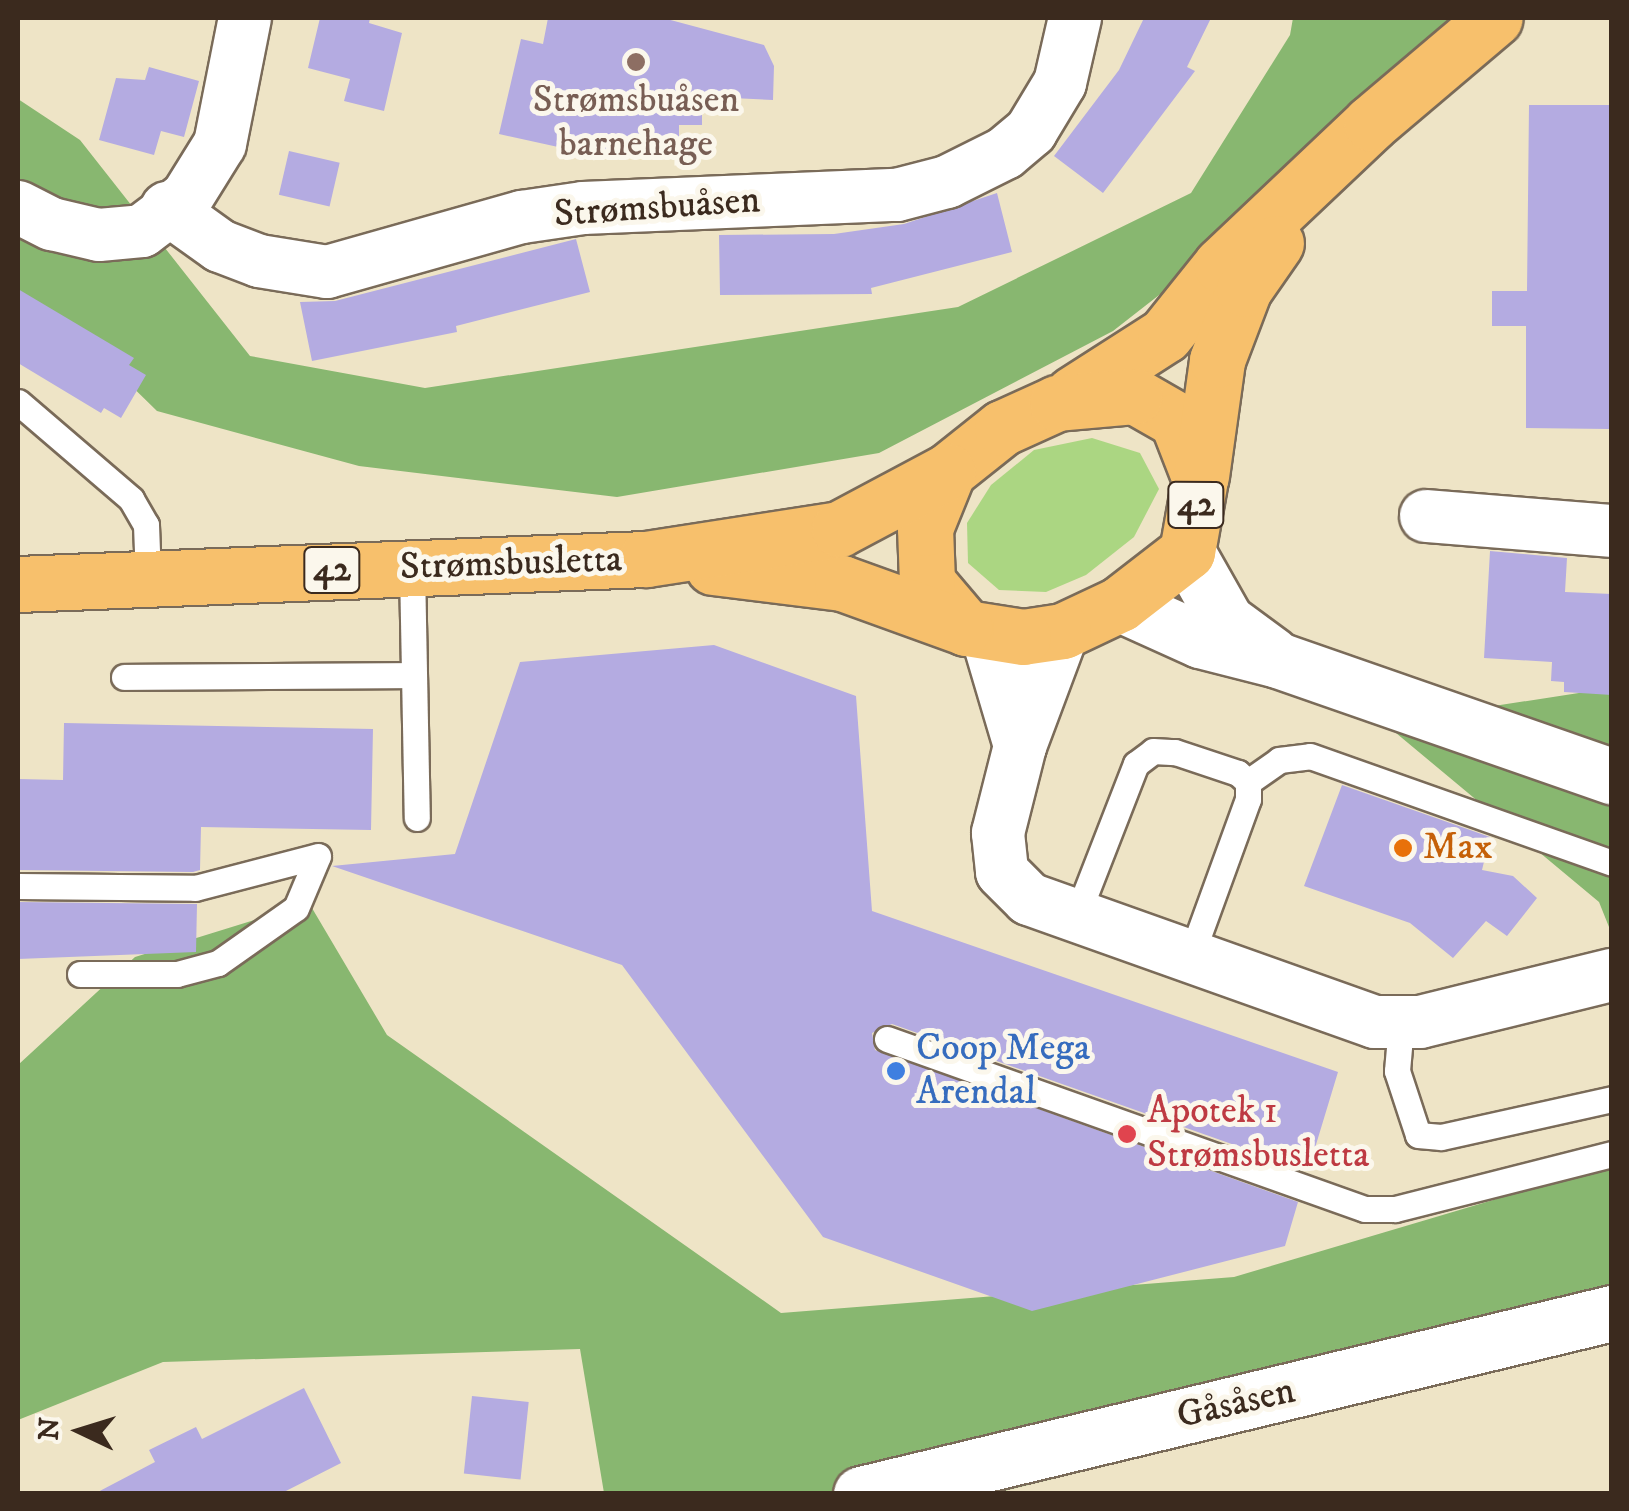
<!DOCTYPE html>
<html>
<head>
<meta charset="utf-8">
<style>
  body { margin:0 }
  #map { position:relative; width:1629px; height:1511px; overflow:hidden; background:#eee4c6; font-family:"IM FELL DW Pica",serif }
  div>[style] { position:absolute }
  .green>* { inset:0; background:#abd682 }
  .forest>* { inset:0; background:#88b770 }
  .building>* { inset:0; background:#b4abe1; transform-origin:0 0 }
  .roads { filter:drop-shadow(2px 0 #7a6b59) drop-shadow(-2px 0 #7a6b59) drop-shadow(0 2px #7a6b59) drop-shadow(0 -2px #7a6b59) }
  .service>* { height:25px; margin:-12.5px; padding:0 12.5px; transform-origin:12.5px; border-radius:12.5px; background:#fff }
  .minor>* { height:52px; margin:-26px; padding:0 26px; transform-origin:26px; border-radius:26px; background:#fff }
  .tertiary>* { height:55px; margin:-27.5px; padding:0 27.5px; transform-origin:27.5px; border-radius:27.5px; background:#fff }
  .primary>* { height:55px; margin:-27.5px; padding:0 27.5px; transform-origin:27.5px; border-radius:27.5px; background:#f7c06c }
  .dots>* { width:28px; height:28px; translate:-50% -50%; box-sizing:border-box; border:5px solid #fbf7ec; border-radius:50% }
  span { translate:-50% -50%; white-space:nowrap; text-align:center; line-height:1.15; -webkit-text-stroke:10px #fbf7ec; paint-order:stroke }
  .shield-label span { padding:2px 8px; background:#fbf7ec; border:2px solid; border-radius:8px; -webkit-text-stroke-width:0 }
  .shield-label { font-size:35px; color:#3b2a1e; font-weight:700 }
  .education-label { font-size:38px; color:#785e54 }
  .street-label { font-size:38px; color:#3b2a1e }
  .food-label { font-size:38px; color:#c56008 }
  .left { translate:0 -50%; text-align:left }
  .shop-label { font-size:38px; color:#366cbe }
  .health-label { font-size:38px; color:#be3a42 }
  .frame { position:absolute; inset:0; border:20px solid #3b2a1e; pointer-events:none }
  .north { position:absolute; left:30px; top:1381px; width:100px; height:100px; -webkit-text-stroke:8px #fbf7ec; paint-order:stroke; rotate:274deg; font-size:28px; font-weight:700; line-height:40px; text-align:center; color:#3b2a1e }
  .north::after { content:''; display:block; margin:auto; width:35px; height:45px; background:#3b2a1e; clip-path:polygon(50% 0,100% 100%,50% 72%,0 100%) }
</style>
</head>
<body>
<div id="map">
  <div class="green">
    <i style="clip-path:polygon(1092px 438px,1140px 453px,1159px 489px,1134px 537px,1086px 575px,1046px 592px,999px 590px,968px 563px,967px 523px,991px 485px,1034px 450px)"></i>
  </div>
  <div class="forest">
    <i style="clip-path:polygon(1293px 18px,1469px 18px,1323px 167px,1113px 331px,879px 453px,617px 497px,359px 466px,157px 411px,112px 367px,18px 318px,18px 99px,80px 140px,250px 356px,425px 388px,958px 307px,1191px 193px,1290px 35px)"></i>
    <i style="clip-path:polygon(1611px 688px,1611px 932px,1599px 902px,1384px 723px)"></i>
    <i style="clip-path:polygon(309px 903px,387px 1035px,781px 1313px,1234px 1277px,1611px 1165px,1611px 1342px,996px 1493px,604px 1493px,580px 1349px,163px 1362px,18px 1420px,18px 1065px,135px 957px)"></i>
  </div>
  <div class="building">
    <i style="clip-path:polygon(320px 18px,370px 18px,369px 23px,402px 33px,384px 111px,344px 101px,350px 79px,308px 68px)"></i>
    <i style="clip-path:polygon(548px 18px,663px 18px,764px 45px,774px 66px,773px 100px,732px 98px,728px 113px,702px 112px,702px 125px,679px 125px,679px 149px,591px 149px,590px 154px,499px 134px,521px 39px,543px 44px)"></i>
    <i style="clip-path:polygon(1144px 18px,1211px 18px,1187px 67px,1195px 71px,1103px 193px,1054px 156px,1119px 70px)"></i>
    <i style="clip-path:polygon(149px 67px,199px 81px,184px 137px,161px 131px,154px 155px,99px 140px,116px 78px,145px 80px)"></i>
    <i style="clip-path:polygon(1529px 105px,1612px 105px,1609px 429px,1526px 428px,1526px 326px,1492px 326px,1492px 291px,1527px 291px)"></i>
    <i style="left:289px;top:151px;width:52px;height:45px;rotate:13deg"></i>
    <i style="clip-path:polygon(997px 193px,1012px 252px,871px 288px,872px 294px,720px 295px,719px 235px,834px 234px,904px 224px)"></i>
    <i style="clip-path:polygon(576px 239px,590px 292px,456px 326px,457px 332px,312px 361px,300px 302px,335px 301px)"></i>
    <i style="clip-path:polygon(18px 289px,134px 358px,129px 365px,146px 375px,121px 418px,104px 408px,101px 413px,18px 363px)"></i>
    <i style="clip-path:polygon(1490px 551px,1567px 558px,1565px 592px,1612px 594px,1612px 695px,1564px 692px,1564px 682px,1551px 681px,1552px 662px,1484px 658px)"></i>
    <i style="clip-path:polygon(714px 645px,856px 696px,872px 911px,1338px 1072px,1308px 1171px,892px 1024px,872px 1033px,875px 1050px,1298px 1202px,1285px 1246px,1032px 1311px,823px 1237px,622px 965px,332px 866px,455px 854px,520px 662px)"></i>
    <i style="clip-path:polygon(64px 723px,373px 729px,371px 830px,201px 827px,200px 870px,193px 872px,18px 870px,18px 779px,63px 780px)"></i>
    <i style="clip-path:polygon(1342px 785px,1490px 837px,1482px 870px,1513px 876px,1537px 898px,1507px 936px,1486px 921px,1453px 958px,1410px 923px,1304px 886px)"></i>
    <i style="clip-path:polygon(18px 902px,197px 904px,196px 952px,18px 959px)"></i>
    <i style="clip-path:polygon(304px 1388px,341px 1463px,280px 1494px,94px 1494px,155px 1462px,149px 1450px,196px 1427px,202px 1439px)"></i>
    <i style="left:472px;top:1396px;width:57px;height:78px;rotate:6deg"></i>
  </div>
  <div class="roads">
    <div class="service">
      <i style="left:18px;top:402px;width:149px;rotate:40.6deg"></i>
      <i style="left:131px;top:499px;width:30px;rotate:60deg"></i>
      <i style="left:146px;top:525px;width:51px;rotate:87.8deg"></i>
      <i style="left:412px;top:568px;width:250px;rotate:88.9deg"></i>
      <i style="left:124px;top:677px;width:288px;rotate:-0.4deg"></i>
      <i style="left:1248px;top:782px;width:38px;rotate:-35deg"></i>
      <i style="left:1279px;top:760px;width:31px;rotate:-7deg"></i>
      <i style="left:1310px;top:756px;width:320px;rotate:19.5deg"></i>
      <i style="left:18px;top:886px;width:177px;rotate:0.6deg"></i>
      <i style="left:195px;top:888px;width:127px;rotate:-14.6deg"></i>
      <i style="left:1077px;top:915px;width:162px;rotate:-68.7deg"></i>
      <i style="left:1136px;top:764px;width:21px;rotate:-37deg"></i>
      <i style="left:1153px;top:751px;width:22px;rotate:3deg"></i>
      <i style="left:1175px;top:752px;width:66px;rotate:18.4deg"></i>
      <i style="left:1238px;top:773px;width:13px;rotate:42deg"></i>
      <i style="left:1248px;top:782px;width:17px;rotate:90deg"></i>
      <i style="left:1248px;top:799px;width:167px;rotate:110deg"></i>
      <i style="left:80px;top:974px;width:97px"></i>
      <i style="left:177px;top:974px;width:42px;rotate:-15deg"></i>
      <i style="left:218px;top:963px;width:95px;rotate:-35.2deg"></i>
      <i style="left:296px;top:908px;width:56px;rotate:-67.1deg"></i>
      <i style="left:1401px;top:1025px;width:46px;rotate:95deg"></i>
      <i style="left:1397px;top:1071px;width:67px;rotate:71.8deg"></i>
      <i style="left:1418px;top:1135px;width:23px;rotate:5deg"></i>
      <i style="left:1441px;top:1137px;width:175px;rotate:-12.5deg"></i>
      <i style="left:887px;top:1039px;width:507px;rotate:19.58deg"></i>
      <i style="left:1365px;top:1209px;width:30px"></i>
      <i style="left:1395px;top:1209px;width:224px;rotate:-14.2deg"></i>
    </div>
    <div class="minor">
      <i style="left:18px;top:207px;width:38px;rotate:27deg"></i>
      <i style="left:52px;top:224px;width:48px;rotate:13.2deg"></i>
      <i style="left:99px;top:235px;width:43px;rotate:-5.3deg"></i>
      <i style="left:142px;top:231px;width:56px;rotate:-37.1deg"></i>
      <i style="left:187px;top:197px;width:62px;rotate:-58.1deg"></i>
      <i style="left:220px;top:144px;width:128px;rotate:-78.8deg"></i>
      <i style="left:167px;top:208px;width:65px;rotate:35.6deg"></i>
      <i style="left:220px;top:246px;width:42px;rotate:21deg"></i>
      <i style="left:259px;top:261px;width:69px;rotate:9.2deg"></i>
      <i style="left:327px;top:272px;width:203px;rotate:-15.8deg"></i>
      <i style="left:522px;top:217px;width:62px;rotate:-8.4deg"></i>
      <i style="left:583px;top:208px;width:314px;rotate:-2.4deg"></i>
      <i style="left:897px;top:195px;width:52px;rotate:-14.6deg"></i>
      <i style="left:947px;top:182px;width:65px;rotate:-26.6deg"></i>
      <i style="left:1005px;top:153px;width:34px;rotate:-40deg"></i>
      <i style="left:1031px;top:131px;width:56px;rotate:-58.9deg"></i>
      <i style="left:1060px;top:83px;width:67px;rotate:-77deg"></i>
      <i style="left:1426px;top:516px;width:187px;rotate:4.6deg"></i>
      <i style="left:986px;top:631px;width:120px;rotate:73.5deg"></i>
      <i style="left:1063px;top:631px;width:123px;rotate:110.5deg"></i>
      <i style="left:1020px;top:746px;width:90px;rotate:104.2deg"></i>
      <i style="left:998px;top:833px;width:39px;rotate:84deg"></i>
      <i style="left:1002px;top:872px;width:38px;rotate:45deg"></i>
      <i style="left:1029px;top:899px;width:367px;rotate:19.6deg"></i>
      <i style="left:1375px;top:1022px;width:45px"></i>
      <i style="left:1420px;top:1022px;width:198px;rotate:-13.8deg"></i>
    </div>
    <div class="tertiary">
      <i style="left:1187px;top:552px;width:79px;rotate:60.5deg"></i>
      <i style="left:1226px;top:621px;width:57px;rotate:36.5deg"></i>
      <i style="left:1120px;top:604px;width:88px;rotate:24.2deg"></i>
      <i style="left:1200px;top:640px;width:81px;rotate:14.4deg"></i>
      <i style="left:1278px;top:660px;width:354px;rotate:19.2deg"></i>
      <i style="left:861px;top:1494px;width:773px;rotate:-13.55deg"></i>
    </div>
    <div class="primary">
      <i style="left:1073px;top:394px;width:109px;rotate:-32.7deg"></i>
      <i style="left:1165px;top:335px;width:90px;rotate:-51.3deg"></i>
      <i style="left:1221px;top:265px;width:207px;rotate:-43.4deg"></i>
      <i style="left:1371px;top:123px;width:162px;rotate:-40.3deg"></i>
      <i style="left:1135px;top:396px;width:48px;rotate:29.7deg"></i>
      <i style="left:1177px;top:420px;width:63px;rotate:68.7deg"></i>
      <i style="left:1200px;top:479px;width:74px;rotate:100.1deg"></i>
      <i style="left:1187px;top:552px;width:85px;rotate:142.2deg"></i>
      <i style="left:1120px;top:604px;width:63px;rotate:154.7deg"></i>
      <i style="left:1063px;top:631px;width:40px;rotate:171.5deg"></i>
      <i style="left:1023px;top:637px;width:58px;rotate:-171deg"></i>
      <i style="left:966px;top:628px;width:60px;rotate:-130.3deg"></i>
      <i style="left:927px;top:582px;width:54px;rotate:-92.1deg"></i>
      <i style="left:925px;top:528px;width:61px;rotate:-68deg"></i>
      <i style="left:948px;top:471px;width:69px;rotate:-38.5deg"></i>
      <i style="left:1002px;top:428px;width:60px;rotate:-24.4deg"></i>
      <i style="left:1057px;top:403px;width:78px;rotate:-5.1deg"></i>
      <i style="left:1201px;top:476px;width:117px;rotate:-82.1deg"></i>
      <i style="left:1217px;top:360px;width:76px;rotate:-69.2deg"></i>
      <i style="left:1244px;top:289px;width:56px;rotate:-55.2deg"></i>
      <i style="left:713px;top:567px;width:130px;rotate:7.1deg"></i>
      <i style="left:842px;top:583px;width:130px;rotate:19.8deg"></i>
      <i style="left:18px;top:584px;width:628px;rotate:-2.28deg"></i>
      <i style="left:646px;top:559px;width:195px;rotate:-8.8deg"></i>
      <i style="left:839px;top:529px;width:123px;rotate:-28deg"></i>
    </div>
  </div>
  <div class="dots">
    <i style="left:636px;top:62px;background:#8d6e63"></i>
    <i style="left:1403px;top:848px;background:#e8710a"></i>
    <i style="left:896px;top:1071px;background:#3f7fe0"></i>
    <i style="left:1127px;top:1134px;background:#e0444e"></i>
  </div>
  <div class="shield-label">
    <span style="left:1196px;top:505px">42</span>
    <span style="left:332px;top:570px">42</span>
  </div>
  <div class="education-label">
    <span style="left:636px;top:123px">Strømsbuåsen<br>barnehage</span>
  </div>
  <div class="street-label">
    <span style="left:657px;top:208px;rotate:-4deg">Strømsbuåsen</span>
    <span style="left:511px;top:564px;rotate:-2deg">Strømsbusletta</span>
    <span style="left:1236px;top:1404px;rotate:-13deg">Gåsåsen</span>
  </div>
  <div class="food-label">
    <span class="left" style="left:1423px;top:848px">Max</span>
  </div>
  <div class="shop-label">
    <span class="left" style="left:916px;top:1071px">Coop Mega<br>Arendal</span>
  </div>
  <div class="health-label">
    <span class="left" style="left:1147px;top:1134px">Apotek 1<br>Strømsbusletta</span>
  </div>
  <div class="frame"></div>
  <div class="north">N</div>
</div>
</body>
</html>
